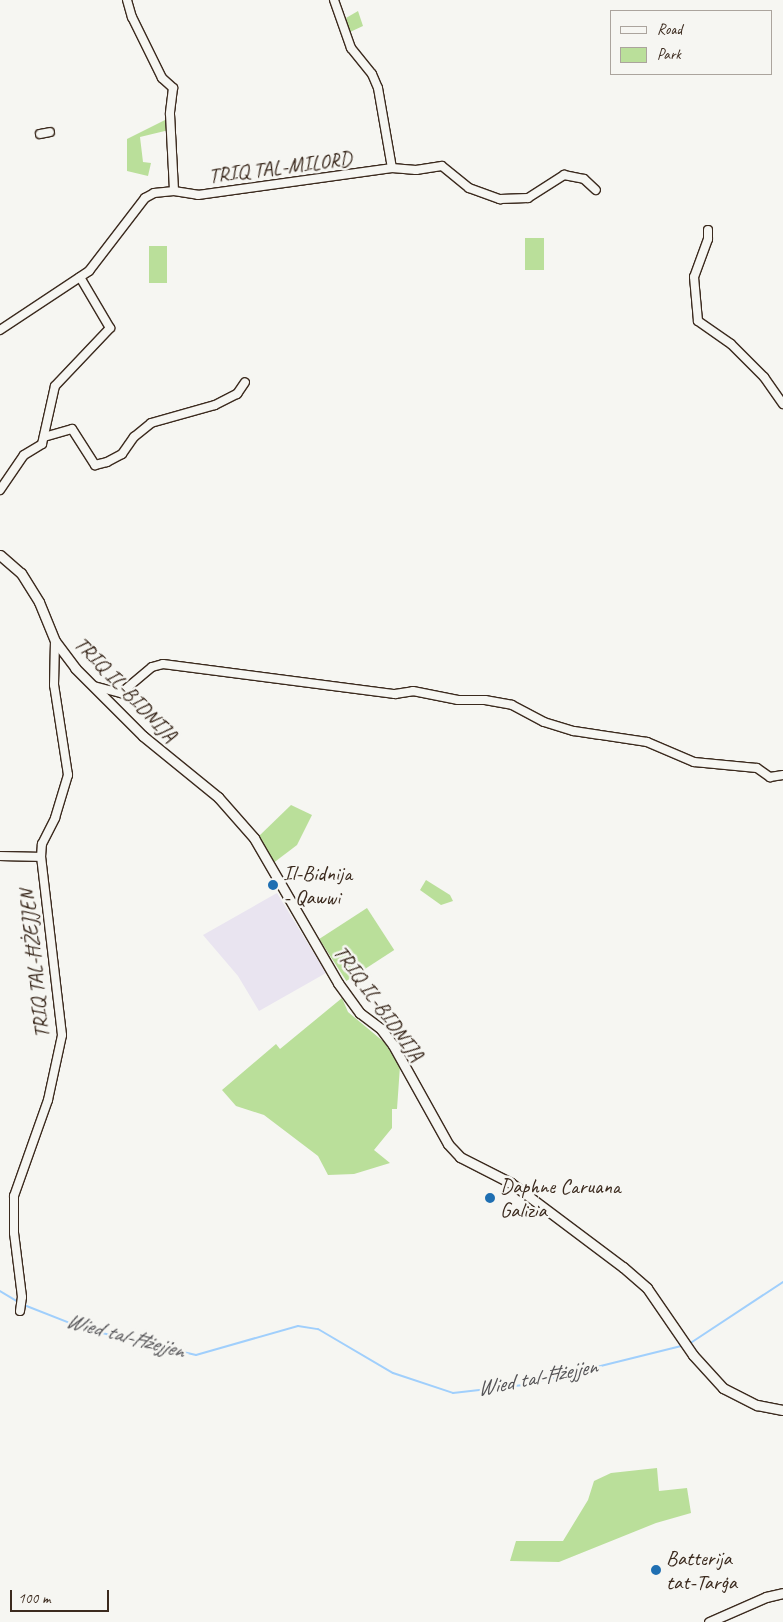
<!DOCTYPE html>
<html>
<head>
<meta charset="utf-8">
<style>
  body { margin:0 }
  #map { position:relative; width:783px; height:1622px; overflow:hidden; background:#f6f6f2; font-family:Caveat,sans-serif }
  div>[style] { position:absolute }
  .built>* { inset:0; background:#e9e4f0 }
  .green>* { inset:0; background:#badf9a; transform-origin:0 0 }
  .stream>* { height:2px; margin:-1px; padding:0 1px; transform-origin:1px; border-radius:1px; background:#a0cffc }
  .roads { filter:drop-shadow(1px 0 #3b2a1e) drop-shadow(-1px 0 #3b2a1e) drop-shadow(0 1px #3b2a1e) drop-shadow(0 -1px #3b2a1e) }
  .minor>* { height:8px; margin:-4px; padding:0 4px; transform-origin:4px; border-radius:4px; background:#f6f6f2 }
  .tertiary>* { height:9px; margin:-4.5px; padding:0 4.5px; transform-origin:4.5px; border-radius:4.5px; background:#f6f6f2 }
  .dots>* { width:14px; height:14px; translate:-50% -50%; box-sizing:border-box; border:2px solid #f6f6f2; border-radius:50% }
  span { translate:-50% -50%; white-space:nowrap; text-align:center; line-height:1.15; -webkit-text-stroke:5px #f6f6f2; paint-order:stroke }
  .street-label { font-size:21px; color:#3b2a1e }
  .poi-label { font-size:21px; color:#3b2a1e }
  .left { translate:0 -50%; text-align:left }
  .water-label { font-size:22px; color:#545356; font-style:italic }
  .legend { position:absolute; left:610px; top:10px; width:162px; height:65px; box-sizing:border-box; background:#f6f6f2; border:1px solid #aba49d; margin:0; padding:6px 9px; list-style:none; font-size:15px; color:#3b2a1e }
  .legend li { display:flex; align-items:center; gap:10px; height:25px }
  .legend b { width:25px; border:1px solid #aba49d }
  .scale { position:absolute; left:10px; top:1590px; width:99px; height:22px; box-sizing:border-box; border:2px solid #3b2a1e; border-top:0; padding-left:6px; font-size:15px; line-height:18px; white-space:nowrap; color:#3b2a1e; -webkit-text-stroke:4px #f6f6f2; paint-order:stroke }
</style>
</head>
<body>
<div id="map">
  <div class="built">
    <i style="clip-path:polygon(277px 893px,326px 973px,259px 1011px,238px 976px,203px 935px)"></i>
  </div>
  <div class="green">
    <i style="clip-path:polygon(358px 11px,363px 26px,350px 32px,346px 18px)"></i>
    <i style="clip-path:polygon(167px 119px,169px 130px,140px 137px,143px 162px,151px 163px,148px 176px,127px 171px,127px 139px)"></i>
    <i style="left:525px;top:238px;width:19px;height:32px"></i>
    <i style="left:149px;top:246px;width:18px;height:37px"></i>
    <i style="clip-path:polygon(291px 805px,312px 815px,297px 845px,272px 864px,258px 837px)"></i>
    <i style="clip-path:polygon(426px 880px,450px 895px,453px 901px,441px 905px,420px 890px)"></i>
    <i style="left:367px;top:908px;width:50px;height:57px;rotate:57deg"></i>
    <i style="clip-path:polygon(342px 998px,348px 1012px,384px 1042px,400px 1066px,397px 1109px,392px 1109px,392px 1128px,374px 1150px,390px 1163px,354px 1174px,328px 1175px,318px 1156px,264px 1115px,236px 1106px,222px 1090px,276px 1044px,280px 1049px)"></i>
    <i style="clip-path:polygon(657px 1468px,659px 1491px,687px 1488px,691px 1513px,656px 1523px,559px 1562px,510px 1561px,516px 1541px,563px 1541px,588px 1500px,594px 1481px,611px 1473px)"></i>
  </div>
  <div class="stream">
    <i style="left:0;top:1291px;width:23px;rotate:31deg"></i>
    <i style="left:24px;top:1305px;width:66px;rotate:21.5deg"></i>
    <i style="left:85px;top:1329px;width:114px;rotate:13.2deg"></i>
    <i style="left:196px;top:1355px;width:106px;rotate:-15.9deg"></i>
    <i style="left:298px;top:1326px;width:20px;rotate:9deg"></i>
    <i style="left:318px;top:1329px;width:87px;rotate:30.4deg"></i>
    <i style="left:393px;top:1373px;width:63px;rotate:18.4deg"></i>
    <i style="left:453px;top:1393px;width:71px;rotate:-6.4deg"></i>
    <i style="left:524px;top:1385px;width:163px;rotate:-13.9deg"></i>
    <i style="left:689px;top:1344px;width:113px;rotate:-33.4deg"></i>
  </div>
  <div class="roads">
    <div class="minor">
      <i style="left:127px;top:0;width:18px;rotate:74deg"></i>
      <i style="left:132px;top:17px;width:68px;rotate:63.8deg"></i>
      <i style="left:162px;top:78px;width:15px;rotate:42deg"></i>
      <i style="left:173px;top:88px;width:26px;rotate:97deg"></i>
      <i style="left:170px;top:114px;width:77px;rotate:87deg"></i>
      <i style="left:334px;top:0;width:51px;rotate:70.5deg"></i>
      <i style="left:351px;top:48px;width:33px;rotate:51deg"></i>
      <i style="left:372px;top:74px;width:15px;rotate:67deg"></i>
      <i style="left:378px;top:88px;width:81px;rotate:80.1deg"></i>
      <i style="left:40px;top:134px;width:10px;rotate:-11deg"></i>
      <i style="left:708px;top:230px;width:9px;rotate:90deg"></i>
      <i style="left:708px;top:239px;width:40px;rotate:110.2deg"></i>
      <i style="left:694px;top:277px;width:44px;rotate:84.8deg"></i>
      <i style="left:698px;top:321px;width:40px;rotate:34.9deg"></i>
      <i style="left:731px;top:344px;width:47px;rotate:45deg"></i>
      <i style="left:764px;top:377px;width:33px;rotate:55deg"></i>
      <i style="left:0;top:330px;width:107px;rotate:-33.5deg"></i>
      <i style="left:89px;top:271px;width:92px;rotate:-52.5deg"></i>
      <i style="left:145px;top:198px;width:10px;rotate:-29deg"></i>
      <i style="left:154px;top:193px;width:20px;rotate:-6deg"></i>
      <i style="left:174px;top:191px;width:24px;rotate:9deg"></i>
      <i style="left:198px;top:195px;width:196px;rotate:-7.9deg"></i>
      <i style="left:392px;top:168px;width:24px;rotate:5deg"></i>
      <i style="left:416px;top:170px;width:26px;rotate:-9deg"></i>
      <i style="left:442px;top:166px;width:35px;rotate:39deg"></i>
      <i style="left:469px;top:188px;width:33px;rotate:20deg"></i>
      <i style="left:500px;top:199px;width:28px;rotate:-2deg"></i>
      <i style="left:528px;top:198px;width:43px;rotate:-32.6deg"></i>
      <i style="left:564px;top:175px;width:20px;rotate:11deg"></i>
      <i style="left:584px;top:179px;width:16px;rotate:43deg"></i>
      <i style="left:44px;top:437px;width:29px;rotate:-16deg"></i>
      <i style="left:72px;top:429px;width:43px;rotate:57.4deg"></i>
      <i style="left:95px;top:465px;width:12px;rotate:-14deg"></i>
      <i style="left:107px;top:462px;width:17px;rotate:-28deg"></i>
      <i style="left:122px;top:454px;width:21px;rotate:-55deg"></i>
      <i style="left:134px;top:437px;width:22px;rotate:-39deg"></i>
      <i style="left:151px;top:423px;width:66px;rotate:-15.7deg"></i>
      <i style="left:215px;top:405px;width:25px;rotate:-27deg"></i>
      <i style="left:237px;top:394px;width:14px;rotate:-56deg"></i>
      <i style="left:0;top:490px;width:42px;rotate:-55.6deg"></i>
      <i style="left:24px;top:455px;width:21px;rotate:-31deg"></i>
      <i style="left:42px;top:444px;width:59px;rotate:-77.4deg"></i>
      <i style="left:55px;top:386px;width:80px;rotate:-46.5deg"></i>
      <i style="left:110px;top:328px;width:59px;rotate:-120.5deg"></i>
      <i style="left:94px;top:686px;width:28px;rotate:15deg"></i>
      <i style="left:121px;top:693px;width:40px;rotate:-40deg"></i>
      <i style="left:152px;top:667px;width:11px;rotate:-15deg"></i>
      <i style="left:163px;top:664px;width:234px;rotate:7.4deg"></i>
      <i style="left:395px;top:694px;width:18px;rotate:-9deg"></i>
      <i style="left:413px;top:691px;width:46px;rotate:11.3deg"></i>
      <i style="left:458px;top:700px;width:27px"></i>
      <i style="left:485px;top:700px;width:27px;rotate:10deg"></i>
      <i style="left:512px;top:705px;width:36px;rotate:28deg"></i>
      <i style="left:544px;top:722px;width:31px;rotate:17deg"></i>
      <i style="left:574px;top:731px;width:74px;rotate:8.6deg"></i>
      <i style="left:647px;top:742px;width:51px;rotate:23.1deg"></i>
      <i style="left:694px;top:762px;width:63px;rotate:5.4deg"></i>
      <i style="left:757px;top:768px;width:16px;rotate:35deg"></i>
      <i style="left:770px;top:777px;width:13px;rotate:-9deg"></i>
      <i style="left:0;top:856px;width:41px;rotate:1.4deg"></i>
      <i style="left:20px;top:1311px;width:14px;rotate:-82deg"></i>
      <i style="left:22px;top:1297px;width:64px;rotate:-97.1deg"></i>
      <i style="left:14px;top:1233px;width:37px;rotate:-90deg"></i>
      <i style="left:14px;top:1196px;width:102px;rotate:-70.5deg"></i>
      <i style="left:48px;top:1100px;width:66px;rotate:-77.8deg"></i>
      <i style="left:62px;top:1035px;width:179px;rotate:-96.7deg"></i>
      <i style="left:41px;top:857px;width:13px;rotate:-86deg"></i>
      <i style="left:42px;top:844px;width:29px;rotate:-63deg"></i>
      <i style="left:55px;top:818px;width:45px;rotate:-73.2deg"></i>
      <i style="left:68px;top:775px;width:91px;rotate:-98.8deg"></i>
      <i style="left:54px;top:685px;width:44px;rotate:-88.7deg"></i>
    </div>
    <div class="tertiary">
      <i style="left:0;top:555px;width:28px;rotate:41deg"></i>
      <i style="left:21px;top:573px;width:34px;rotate:58deg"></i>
      <i style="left:39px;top:602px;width:42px;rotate:67.7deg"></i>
      <i style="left:55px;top:641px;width:34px;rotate:53deg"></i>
      <i style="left:75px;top:668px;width:96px;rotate:45deg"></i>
      <i style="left:143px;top:736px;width:97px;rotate:39.1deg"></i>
      <i style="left:218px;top:797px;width:55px;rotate:48.7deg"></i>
      <i style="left:254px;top:838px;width:168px;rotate:59.9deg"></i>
      <i style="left:338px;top:983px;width:37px;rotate:54deg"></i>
      <i style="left:360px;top:1013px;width:26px;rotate:37deg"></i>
      <i style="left:381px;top:1029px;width:20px;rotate:53deg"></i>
      <i style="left:393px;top:1045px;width:113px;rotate:60.9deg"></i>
      <i style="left:448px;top:1144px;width:18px;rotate:47deg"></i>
      <i style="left:460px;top:1157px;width:57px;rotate:27deg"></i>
      <i style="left:511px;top:1183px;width:140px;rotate:36.9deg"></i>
      <i style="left:623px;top:1267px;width:32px;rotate:41deg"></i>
      <i style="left:647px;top:1288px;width:81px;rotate:55.5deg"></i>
      <i style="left:693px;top:1355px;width:45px;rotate:47.7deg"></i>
      <i style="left:723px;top:1388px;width:38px;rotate:27deg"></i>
      <i style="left:757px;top:1405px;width:26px;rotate:11deg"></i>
      <i style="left:709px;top:1622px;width:62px;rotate:-23.7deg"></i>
      <i style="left:766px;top:1597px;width:17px;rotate:-13deg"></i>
    </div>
  </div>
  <div class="dots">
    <i style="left:273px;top:885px;background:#1f6fb2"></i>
    <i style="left:490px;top:1198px;background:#1f6fb2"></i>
    <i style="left:656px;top:1570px;background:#1f6fb2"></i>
  </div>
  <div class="street-label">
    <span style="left:280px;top:167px;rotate:-7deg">TRIQ TAL-MILORD</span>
    <span style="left:126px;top:689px;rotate:46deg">TRIQ IL-BIDNIJA</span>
    <span style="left:34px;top:964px;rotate:-96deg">TRIQ TAL-ĦŻEJJEN</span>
    <span style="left:379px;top:1003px;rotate:54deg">TRIQ IL-BIDNIJA</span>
  </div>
  <div class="poi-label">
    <span class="left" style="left:283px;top:885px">Il-Bidnija<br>- Qawwi</span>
    <span class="left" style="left:500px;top:1198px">Daphne Caruana<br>Galizia</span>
    <span class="left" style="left:666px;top:1570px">Batterija<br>tat-Tarġa</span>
  </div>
  <div class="water-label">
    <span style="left:125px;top:1336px;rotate:15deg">Wied tal-Ħżejjen</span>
    <span style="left:537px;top:1378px;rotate:-11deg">Wied tal-Ħżejjen</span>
  </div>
  <ul class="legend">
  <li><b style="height:6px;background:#f6f6f2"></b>Road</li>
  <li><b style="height:14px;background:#badf9a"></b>Park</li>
  </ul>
  <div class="scale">100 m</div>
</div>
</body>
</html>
